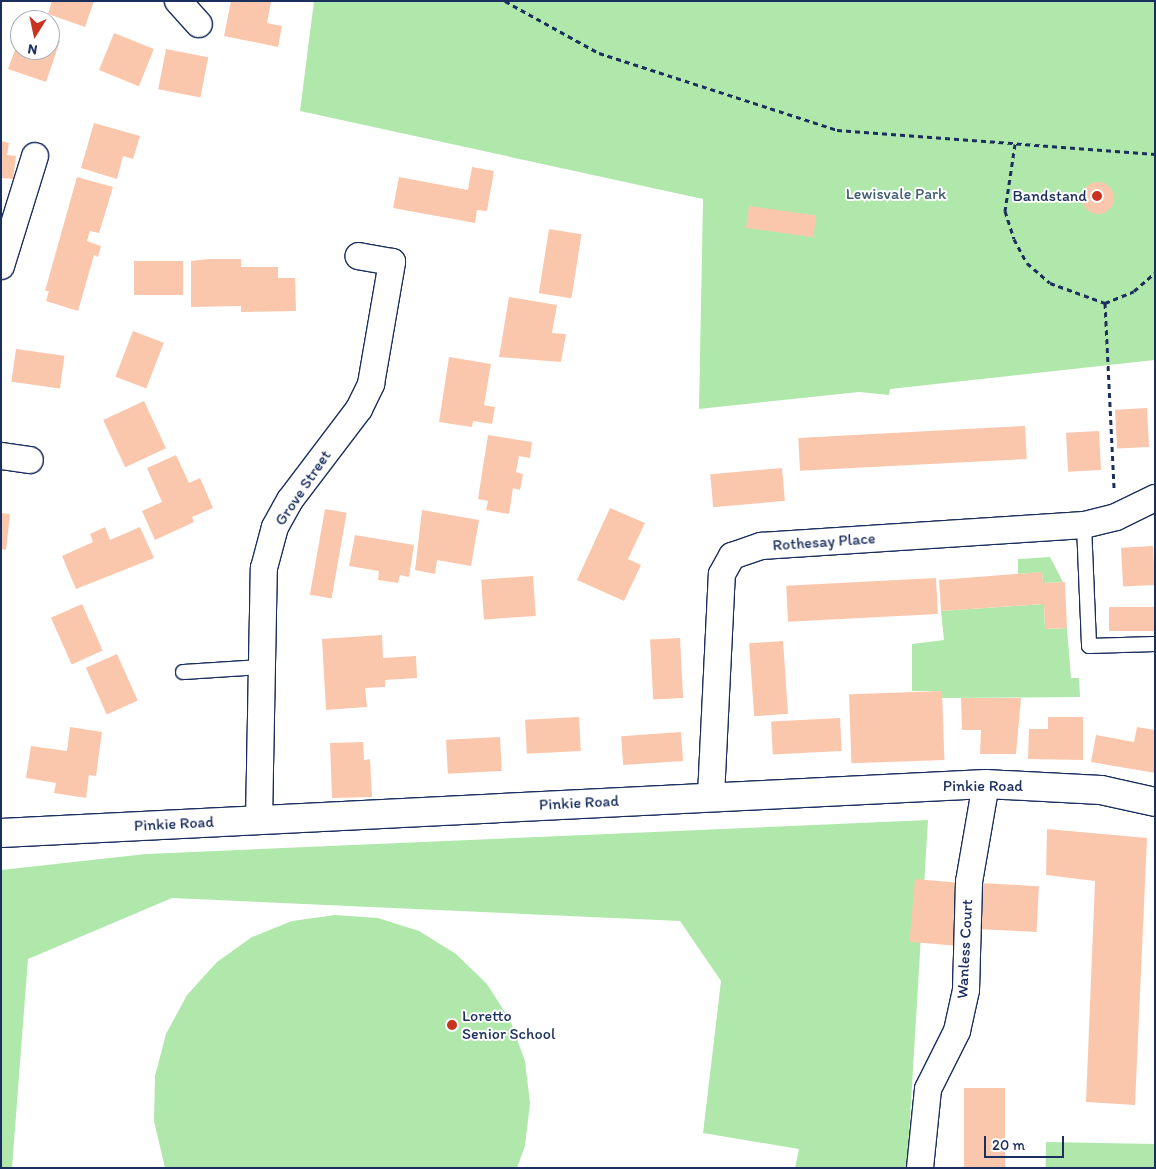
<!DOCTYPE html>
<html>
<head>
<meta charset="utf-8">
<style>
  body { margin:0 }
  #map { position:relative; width:1156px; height:1169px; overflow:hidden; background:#fff; font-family:Itim,sans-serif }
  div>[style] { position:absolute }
  .green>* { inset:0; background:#b0e8ab; transform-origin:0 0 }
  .building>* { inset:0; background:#fbc7ac; transform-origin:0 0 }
  .round { border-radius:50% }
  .path>* { height:3px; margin-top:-1.5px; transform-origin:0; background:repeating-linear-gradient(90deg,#1b2f5e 0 5px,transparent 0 9px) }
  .roads { filter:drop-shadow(1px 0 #1b2f5e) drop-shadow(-1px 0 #1b2f5e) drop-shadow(0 1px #1b2f5e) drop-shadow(0 -1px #1b2f5e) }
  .service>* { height:14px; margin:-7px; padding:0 7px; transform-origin:7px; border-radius:7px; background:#fff }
  .minor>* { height:26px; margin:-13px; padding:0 13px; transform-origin:13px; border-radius:13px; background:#fff }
  .secondary>* { height:28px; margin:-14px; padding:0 14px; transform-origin:14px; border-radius:14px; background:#fff }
  .dots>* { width:14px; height:14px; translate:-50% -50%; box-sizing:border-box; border:2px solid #fff; border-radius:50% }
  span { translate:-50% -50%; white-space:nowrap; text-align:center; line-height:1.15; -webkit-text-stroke:4px #fff; paint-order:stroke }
  .park-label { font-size:16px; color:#405d71 }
  .poi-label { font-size:16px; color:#1b2f5e }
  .right { translate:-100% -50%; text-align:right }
  .left { translate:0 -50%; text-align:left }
  .street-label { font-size:16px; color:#1b2f5e }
  .frame { position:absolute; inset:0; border:2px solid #1b2f5e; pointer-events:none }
  .north { position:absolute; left:10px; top:10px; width:50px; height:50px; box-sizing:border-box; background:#fff; border:1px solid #a4acbf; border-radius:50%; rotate:190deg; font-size:14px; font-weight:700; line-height:20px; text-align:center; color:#1b2f5e }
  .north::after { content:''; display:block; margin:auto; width:18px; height:22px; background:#c8321e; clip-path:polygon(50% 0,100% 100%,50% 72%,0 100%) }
  .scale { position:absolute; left:984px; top:1136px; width:80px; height:22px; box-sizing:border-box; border:2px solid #1b2f5e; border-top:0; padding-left:6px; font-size:15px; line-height:18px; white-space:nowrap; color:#1b2f5e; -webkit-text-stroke:4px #fff; paint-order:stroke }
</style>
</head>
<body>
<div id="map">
  <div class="green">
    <i style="clip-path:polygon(314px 1px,1155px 1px,1155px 360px,890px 389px,889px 395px,859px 392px,699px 409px,703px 199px,300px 111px)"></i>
    <i style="clip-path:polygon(1050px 557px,1063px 582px,1043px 583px,1042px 572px,1018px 574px,1018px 559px)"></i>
    <i style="clip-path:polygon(1044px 604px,1045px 629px,1067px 628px,1071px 678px,1079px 678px,1080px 697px,942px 698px,942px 691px,912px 691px,912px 644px,944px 640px,941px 611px)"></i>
    <i style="clip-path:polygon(928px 820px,907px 1168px,795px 1168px,799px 1149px,703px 1133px,721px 981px,680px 921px,172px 898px,28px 959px,12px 1168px,1px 1168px,1px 870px,146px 854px)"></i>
    <i style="clip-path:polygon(335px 915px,378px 918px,419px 931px,456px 954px,487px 984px,510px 1020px,525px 1061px,530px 1103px,525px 1146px,517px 1168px,165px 1168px,154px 1121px,155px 1076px,166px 1034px,187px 995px,217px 962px,252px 937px,292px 921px)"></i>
    <i style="left:1046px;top:1142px;width:109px;height:26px;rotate:1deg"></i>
  </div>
  <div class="building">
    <i style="clip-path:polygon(52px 1px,94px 1px,85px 27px,48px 14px)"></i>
    <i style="clip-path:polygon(231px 1px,271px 2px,267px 23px,282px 26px,278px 47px,224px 36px)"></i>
    <i style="left:114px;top:33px;width:43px;height:40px;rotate:22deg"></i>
    <i style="clip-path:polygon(20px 36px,20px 50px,50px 50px,50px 38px,60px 41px,46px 82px,8px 69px)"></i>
    <i style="left:166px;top:49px;width:43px;height:41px;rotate:11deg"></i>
    <i style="clip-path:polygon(94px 123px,140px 136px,133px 159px,123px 156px,117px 179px,81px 168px)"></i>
    <i style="clip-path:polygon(1px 141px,9px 143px,7px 155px,16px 156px,13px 179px,1px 178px)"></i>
    <i style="clip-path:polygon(472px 167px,494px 171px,487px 211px,477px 210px,475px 223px,393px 208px,399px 177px,468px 190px)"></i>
    <i style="clip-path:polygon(77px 177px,113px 187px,99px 233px,90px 231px,87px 241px,101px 246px,98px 257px,94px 255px,78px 311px,46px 301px,49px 291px,45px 291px)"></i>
    <i class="round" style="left:1082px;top:182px;width:32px;height:32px"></i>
    <i style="left:749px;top:206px;width:68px;height:22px;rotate:8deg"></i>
    <i style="left:549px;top:229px;width:33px;height:65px;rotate:9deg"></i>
    <i style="clip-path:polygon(209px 259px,241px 259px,241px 267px,278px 267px,278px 278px,295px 278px,296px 311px,241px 312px,241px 306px,191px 307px,191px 261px)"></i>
    <i style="left:183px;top:261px;width:34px;height:49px;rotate:90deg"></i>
    <i style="clip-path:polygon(509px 297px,557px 305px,552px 333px,566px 334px,561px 362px,499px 357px)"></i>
    <i style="left:133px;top:331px;width:33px;height:49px;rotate:21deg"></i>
    <i style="left:16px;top:349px;width:49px;height:33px;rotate:8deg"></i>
    <i style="clip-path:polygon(449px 357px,491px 364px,484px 405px,495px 407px,492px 424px,473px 421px,472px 427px,439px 422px)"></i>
    <i style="left:144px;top:401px;width:52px;height:45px;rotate:65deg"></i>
    <i style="left:1147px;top:408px;width:39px;height:32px;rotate:87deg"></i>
    <i style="left:1025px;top:426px;width:33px;height:227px;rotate:87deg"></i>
    <i style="left:1099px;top:431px;width:39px;height:33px;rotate:87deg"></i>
    <i style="clip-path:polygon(488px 435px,532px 442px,530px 458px,519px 456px,516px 472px,523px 474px,520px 490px,513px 488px,509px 514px,486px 510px,488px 501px,478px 499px)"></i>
    <i style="clip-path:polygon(176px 455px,189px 483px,200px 478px,213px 508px,192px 517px,194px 522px,155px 540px,142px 511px,162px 502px,147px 468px)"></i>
    <i style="left:782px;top:468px;width:33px;height:72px;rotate:85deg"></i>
    <i style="clip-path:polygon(610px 508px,645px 523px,628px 559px,641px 565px,624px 601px,577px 580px)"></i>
    <i style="left:325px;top:509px;width:22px;height:87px;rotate:10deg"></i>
    <i style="clip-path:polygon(422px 510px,479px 520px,471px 566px,437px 560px,435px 574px,415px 570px)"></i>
    <i style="clip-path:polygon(1px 513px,10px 514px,6px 550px,1px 549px)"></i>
    <i style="clip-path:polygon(105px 527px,110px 540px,140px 527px,154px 558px,76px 589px,62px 556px,93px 542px,90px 534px)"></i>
    <i style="clip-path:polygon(355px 535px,414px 545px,409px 577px,400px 575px,398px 583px,378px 580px,379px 571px,349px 566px)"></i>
    <i style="left:1153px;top:546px;width:39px;height:32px;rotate:87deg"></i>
    <i style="clip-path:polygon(1042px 572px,1043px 583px,1065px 582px,1067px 628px,1045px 629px,1044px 604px,941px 611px,939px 580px)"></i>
    <i style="left:533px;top:576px;width:40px;height:52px;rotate:86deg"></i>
    <i style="left:936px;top:578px;width:36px;height:150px;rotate:87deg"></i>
    <i style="left:82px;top:604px;width:51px;height:34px;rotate:66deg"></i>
    <i style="left:1155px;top:607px;width:24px;height:46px;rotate:90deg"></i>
    <i style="clip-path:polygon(382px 635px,383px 658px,416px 656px,417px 678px,385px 680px,385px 687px,365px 688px,367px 707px,326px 710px,322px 639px)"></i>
    <i style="left:680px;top:638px;width:60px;height:30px;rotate:87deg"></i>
    <i style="left:783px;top:641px;width:73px;height:34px;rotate:86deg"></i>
    <i style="left:117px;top:654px;width:51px;height:34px;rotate:66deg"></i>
    <i style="left:942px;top:691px;width:69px;height:93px;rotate:88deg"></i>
    <i style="clip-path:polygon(961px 698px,1021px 698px,1016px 754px,980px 754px,981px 730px,962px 730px)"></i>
    <i style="left:579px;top:717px;width:34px;height:54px;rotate:87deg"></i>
    <i style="clip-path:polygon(1048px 717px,1083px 717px,1083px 760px,1028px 759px,1029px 729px,1048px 729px)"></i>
    <i style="left:840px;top:718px;width:33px;height:69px;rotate:87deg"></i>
    <i style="clip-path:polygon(70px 727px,102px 732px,96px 776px,89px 775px,86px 798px,54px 793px,56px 783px,26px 778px,31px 746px,67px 751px)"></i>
    <i style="clip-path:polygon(1137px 727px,1155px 730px,1155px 773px,1091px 762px,1096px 735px,1134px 742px)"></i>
    <i style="left:681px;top:732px;width:29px;height:60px;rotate:86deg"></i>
    <i style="left:500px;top:737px;width:34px;height:54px;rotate:87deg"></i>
    <i style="clip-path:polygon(363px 742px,364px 760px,370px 759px,372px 797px,332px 798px,330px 743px)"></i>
    <i style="clip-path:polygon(1047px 829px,1147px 838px,1135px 1105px,1086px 1102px,1095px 881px,1046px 875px)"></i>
    <i style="left:915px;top:879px;width:44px;height:63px;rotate:5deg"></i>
    <i style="left:979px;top:883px;width:60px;height:46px;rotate:3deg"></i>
    <i style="left:964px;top:1088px;width:41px;height:80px"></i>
  </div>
  <div class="path">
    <i style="left:505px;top:1px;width:107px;rotate:29deg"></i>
    <i style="left:599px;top:53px;width:250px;rotate:17.9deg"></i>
    <i style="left:837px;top:130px;width:319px;rotate:4.3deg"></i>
    <i style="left:1015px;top:144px;width:68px;rotate:98.5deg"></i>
    <i style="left:1005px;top:211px;width:29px;rotate:72deg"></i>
    <i style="left:1014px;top:239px;width:27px;rotate:62deg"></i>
    <i style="left:1027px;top:263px;width:30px;rotate:41deg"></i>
    <i style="left:1050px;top:283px;width:59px;rotate:20deg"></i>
    <i style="left:1105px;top:303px;width:186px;rotate:87.2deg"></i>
    <i style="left:1105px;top:303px;width:31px;rotate:-22deg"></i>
    <i style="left:1134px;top:291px;width:28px;rotate:-41deg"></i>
  </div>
  <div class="roads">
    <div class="service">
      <i style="left:1084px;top:525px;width:121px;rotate:87.6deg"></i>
      <i style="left:1089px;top:646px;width:66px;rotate:-1.7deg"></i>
      <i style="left:183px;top:672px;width:79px;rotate:-3.6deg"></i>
    </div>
    <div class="minor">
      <i style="left:178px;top:1px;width:31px;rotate:48deg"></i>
      <i style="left:1px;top:266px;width:115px;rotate:-72.8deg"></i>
      <i style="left:1px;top:456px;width:29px;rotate:8deg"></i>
      <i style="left:711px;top:796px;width:222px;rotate:-87.2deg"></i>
      <i style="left:722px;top:574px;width:21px;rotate:-61deg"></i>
      <i style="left:732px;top:556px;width:31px;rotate:-19deg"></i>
      <i style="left:761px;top:546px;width:324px;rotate:-3.7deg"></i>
      <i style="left:1084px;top:525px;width:33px;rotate:-14deg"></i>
      <i style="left:1116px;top:517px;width:43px;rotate:-26deg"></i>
      <i style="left:259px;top:820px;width:252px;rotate:-88.9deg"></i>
      <i style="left:264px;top:568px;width:42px;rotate:-75deg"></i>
      <i style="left:275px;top:527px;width:31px;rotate:-61deg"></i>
      <i style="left:290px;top:500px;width:114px;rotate:-52.8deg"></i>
      <i style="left:359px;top:409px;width:28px;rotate:-64deg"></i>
      <i style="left:371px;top:384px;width:124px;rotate:-80.2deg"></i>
      <i style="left:392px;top:262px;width:34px;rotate:-170deg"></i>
      <i style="left:920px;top:1168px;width:79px;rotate:-84.2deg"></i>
      <i style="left:928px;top:1089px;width:65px;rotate:-63.4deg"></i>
      <i style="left:957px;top:1031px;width:42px;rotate:-77.6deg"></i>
      <i style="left:966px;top:990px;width:108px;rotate:-88.4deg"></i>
      <i style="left:969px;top:882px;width:99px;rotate:-80.2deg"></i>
    </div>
    <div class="secondary">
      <i style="left:1px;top:833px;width:986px;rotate:-2.85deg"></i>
      <i style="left:986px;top:784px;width:115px;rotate:3deg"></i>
      <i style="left:1101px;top:790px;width:55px;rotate:12.5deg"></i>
    </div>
  </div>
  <div class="dots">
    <i style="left:1097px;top:196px;background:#c8321e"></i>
    <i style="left:452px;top:1025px;background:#c8321e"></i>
  </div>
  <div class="park-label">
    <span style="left:896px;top:194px">Lewisvale Park</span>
  </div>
  <div class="poi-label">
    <span class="right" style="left:1087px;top:196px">Bandstand</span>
    <span class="left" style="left:462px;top:1025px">Loretto<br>Senior School</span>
  </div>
  <div class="street-label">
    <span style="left:303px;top:488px;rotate:-56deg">Grove Street</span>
    <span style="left:824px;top:542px;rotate:-4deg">Rothesay Place</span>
    <span style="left:983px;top:786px">Pinkie Road</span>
    <span style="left:579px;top:803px;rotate:-3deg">Pinkie Road</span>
    <span style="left:174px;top:824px;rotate:-3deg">Pinkie Road</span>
    <span style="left:965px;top:949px;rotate:-87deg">Wanless Court</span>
  </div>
  <div class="frame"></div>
  <div class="north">N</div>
  <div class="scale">20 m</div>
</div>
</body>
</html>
